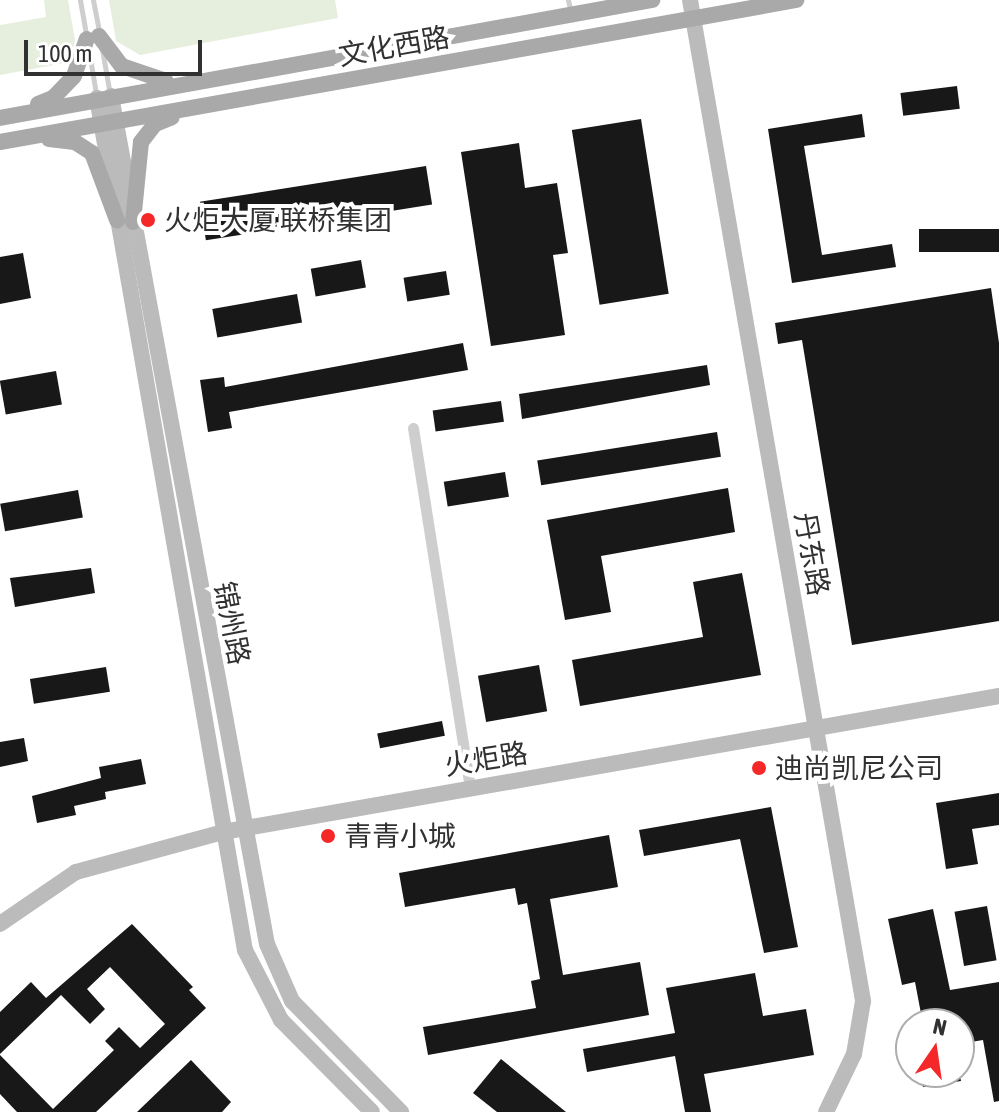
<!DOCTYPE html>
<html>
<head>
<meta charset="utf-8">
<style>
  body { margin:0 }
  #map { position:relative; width:999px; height:1112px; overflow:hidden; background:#fff; font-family:"Asap Condensed","Noto Sans SC",sans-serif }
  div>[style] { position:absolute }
  .green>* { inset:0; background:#e6efde }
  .building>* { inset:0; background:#181818; transform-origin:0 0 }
  .service>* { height:5px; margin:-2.5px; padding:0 2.5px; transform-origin:2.5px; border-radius:2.5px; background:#cecece }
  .minor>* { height:11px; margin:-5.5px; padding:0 5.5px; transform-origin:5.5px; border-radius:5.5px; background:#cecece }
  .secondary>* { height:16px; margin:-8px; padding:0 8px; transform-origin:8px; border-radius:8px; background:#bbb }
  .primary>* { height:16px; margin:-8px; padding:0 8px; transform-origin:8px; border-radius:8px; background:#a9a9a9 }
  .dots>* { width:22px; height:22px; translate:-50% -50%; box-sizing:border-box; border:4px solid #fff; border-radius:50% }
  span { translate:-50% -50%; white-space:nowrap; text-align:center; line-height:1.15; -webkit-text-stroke:8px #fff; paint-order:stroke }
  .street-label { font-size:28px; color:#313131 }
  .poi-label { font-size:28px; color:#313131 }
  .left { translate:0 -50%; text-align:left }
  .north { position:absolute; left:895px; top:1008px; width:80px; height:80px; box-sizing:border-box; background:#fff; border:2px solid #adadad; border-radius:50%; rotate:13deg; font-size:22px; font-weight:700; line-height:32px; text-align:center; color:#313131 }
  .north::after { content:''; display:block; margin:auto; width:28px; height:36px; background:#f42729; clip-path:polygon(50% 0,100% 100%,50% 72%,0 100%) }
  .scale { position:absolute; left:24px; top:40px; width:178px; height:36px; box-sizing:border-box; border:4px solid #313131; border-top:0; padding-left:10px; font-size:24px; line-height:28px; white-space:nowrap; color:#313131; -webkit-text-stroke:6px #fff; paint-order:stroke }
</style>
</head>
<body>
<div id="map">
  <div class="green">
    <i style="clip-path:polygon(44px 0,68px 0,75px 40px,70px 62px,0 75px,0 25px,46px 17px)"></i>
    <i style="clip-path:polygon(109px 0,335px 0,338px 18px,140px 55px,116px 41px)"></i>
  </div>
  <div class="building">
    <i style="left:957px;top:86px;width:23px;height:57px;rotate:83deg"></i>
    <i style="clip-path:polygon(862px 114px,865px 137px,804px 146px,822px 255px,892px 244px,896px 267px,792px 283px,768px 129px)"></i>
    <i style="left:641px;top:119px;width:177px;height:70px;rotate:81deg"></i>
    <i style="clip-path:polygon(519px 143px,525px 188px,557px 183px,568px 253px,553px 255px,565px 335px,491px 346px,461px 152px)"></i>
    <i style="left:426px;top:166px;width:39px;height:229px;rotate:81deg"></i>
    <i style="left:999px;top:229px;width:23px;height:80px;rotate:90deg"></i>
    <i style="clip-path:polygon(23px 253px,31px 298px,0 304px,0 257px)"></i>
    <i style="left:361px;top:260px;width:28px;height:51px;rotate:80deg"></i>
    <i style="left:446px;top:271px;width:24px;height:43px;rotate:81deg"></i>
    <i style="clip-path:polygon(991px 288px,999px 343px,999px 621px,852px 645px,802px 340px,778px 344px,775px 323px)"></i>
    <i style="left:297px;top:294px;width:29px;height:86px;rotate:80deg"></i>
    <i style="clip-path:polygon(463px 343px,468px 370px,229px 412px,232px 428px,208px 432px,200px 380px,224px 377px,225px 387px)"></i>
    <i style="clip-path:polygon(707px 365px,710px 385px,522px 419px,519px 394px)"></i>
    <i style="left:56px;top:371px;width:34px;height:57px;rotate:80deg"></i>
    <i style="left:501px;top:401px;width:21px;height:69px;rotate:82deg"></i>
    <i style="left:717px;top:432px;width:25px;height:182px;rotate:81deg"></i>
    <i style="left:505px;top:472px;width:25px;height:62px;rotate:81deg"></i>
    <i style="clip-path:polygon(728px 488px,735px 532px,601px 556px,611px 612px,565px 620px,547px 520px)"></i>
    <i style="left:78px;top:490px;width:28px;height:79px;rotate:80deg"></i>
    <i style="clip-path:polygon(91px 568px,95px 593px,15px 607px,10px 578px)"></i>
    <i style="clip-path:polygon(742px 573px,761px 675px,580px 706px,572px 660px,703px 637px,693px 582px)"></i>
    <i style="left:539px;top:665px;width:47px;height:62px;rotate:80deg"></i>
    <i style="left:106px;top:667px;width:25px;height:77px;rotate:81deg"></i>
    <i style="left:442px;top:721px;width:15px;height:66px;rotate:79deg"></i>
    <i style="clip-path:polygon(24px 738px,28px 761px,0 767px,0 742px)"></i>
    <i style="clip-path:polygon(141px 759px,146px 784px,105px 792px,106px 799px,74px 806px,76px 815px,37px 823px,32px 796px,101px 778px,99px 767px)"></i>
    <i style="clip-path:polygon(999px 793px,999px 825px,972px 829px,978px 864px,946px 869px,936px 803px)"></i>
    <i style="clip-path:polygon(771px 807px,798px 947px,764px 953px,740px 839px,644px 856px,639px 830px)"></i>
    <i style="clip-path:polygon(609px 835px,618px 887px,550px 899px,563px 975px,640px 962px,649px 1015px,428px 1055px,423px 1027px,536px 1008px,531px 981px,540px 979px,527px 903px,518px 905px,515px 888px,405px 907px,399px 873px)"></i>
    <i style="left:987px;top:906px;width:55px;height:33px;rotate:80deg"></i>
    <i style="clip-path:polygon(933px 909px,950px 990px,999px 982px,999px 1101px,994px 1102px,983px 1040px,959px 1044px,959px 1024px,923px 1024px,915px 982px,902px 985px,888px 919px)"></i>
    <i style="clip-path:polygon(132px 924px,193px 987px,189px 990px,206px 1008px,96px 1112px,17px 1112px,0 1094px,0 1055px,53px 1109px,114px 1050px,105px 1041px,119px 1027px,140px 1048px,165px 1024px,110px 967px,87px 989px,105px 1009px,90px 1024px,61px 995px,0 1054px,0 1012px,31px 982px,46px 998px)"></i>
    <i style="clip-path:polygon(755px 973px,763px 1016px,806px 1009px,814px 1055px,704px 1074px,711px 1112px,685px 1112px,675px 1056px,587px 1072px,583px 1049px,675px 1033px,666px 988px)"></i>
    <i style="clip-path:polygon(501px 1059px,566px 1112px,497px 1112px,473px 1093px)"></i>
    <i style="clip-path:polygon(191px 1060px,231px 1102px,222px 1112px,137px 1112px)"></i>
    <i style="clip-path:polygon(920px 1072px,959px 1072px,961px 1081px,923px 1087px)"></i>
  </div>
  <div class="service">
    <i style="left:80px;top:0;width:36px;rotate:80deg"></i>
    <i style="left:93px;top:0;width:33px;rotate:79deg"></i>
    <i style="left:568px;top:0;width:13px;rotate:77deg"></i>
    <i style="left:102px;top:49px;width:47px;rotate:80.1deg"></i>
    <i style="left:89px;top:52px;width:43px;rotate:80.5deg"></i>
  </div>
  <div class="minor">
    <i style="left:413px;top:428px;width:364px;rotate:81deg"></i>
  </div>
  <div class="secondary">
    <i style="left:690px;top:0;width:1016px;rotate:80.19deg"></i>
    <i style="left:863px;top:1001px;width:54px;rotate:99.6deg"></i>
    <i style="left:854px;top:1054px;width:64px;rotate:115.8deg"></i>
    <i style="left:111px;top:96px;width:862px;rotate:79.58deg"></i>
    <i style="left:267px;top:944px;width:62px;rotate:66.3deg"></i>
    <i style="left:292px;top:1001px;width:156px;rotate:45.5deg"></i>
    <i style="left:97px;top:98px;width:865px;rotate:80.15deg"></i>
    <i style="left:245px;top:950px;width:79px;rotate:62.8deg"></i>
    <i style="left:281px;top:1020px;width:129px;rotate:45.3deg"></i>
    <i style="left:0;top:924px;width:92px;rotate:-34.4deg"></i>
    <i style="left:76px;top:872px;width:152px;rotate:-15.2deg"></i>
    <i style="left:223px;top:832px;width:788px;rotate:-9.94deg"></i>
  </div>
  <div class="primary">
    <i style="left:99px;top:36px;width:38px;rotate:53deg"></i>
    <i style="left:122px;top:66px;width:46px;rotate:18.8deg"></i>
    <i style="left:38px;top:104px;width:16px;rotate:-22deg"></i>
    <i style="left:53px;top:98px;width:30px;rotate:-46deg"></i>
    <i style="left:74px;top:76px;width:39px;rotate:-71deg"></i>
    <i style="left:0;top:118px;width:663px;rotate:-10.26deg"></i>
    <i style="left:49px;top:139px;width:26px;rotate:7deg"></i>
    <i style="left:75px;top:142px;width:20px;rotate:33deg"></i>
    <i style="left:92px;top:153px;width:72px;rotate:69.5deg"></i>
    <i style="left:0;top:142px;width:809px;rotate:-10.11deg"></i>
    <i style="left:133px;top:222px;width:80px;rotate:-84.3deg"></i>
    <i style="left:141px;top:142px;width:23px;rotate:-52deg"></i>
    <i style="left:155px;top:124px;width:18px;rotate:-22deg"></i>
  </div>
  <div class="dots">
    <i style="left:148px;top:220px;background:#f42729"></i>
    <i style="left:759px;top:768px;background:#f42729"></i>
    <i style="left:328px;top:836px;background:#f42729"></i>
  </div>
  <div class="street-label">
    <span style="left:394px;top:46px;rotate:-10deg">文化西路</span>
    <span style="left:812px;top:554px;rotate:80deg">丹东路</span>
    <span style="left:232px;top:623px;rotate:79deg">锦州路</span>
    <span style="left:486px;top:759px;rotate:-9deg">火炬路</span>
  </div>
  <div class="poi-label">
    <span class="left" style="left:164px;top:220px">火炬大厦 联桥集团</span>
    <span class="left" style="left:775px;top:768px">迪尚凯尼公司</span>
    <span class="left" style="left:344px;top:836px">青青小城</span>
  </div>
  <div class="north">N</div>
  <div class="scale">100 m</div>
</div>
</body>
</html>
